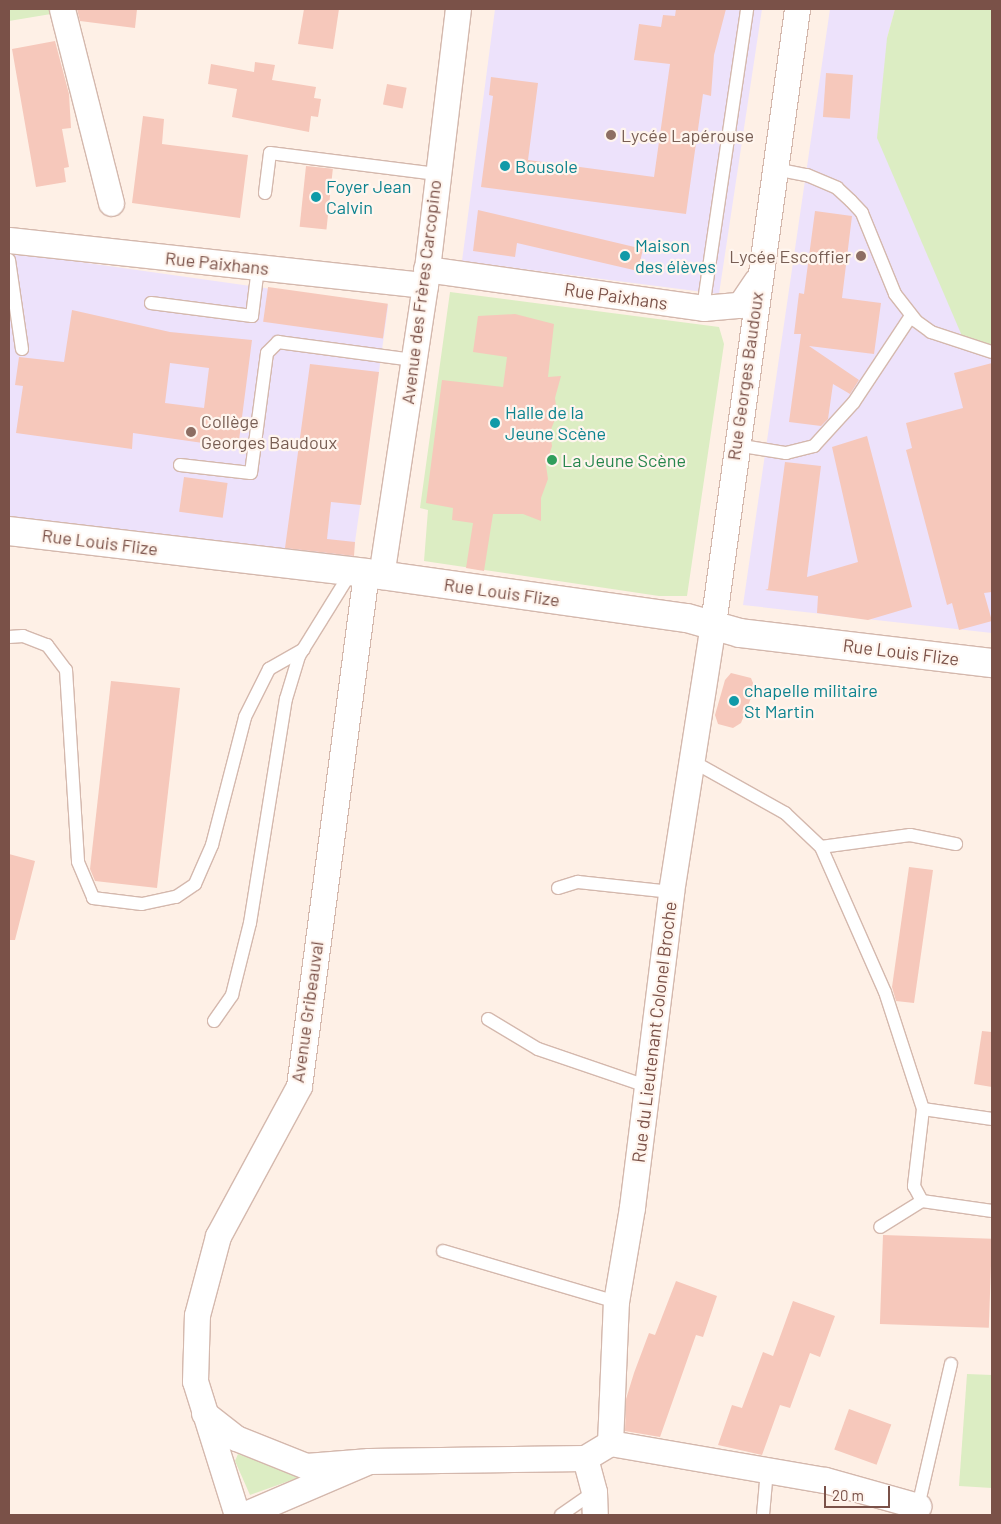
<!DOCTYPE html>
<html>
<head>
<meta charset="utf-8">
<style>
  body { margin:0 }
  #map { position:relative; width:1001px; height:1524px; overflow:hidden; background:#fef0e6; font-family:Barlow,sans-serif }
  div>[style] { position:absolute }
  .education>* { inset:0; background:#ede2fb; transform-origin:0 0 }
  .green>* { inset:0; background:#dcedc3 }
  .building>* { inset:0; background:#f6c8bb; transform-origin:0 0 }
  .roads { filter:drop-shadow(1px 0 #d4b8ad) drop-shadow(-1px 0 #d4b8ad) drop-shadow(0 1px #d4b8ad) drop-shadow(0 -1px #d4b8ad) }
  .service>* { height:12px; margin:-6px; padding:0 6px; transform-origin:6px; border-radius:6px; background:#fff }
  .minor>* { height:25px; margin:-12.5px; padding:0 12.5px; transform-origin:12.5px; border-radius:12.5px; background:#fff }
  .tertiary>* { height:28px; margin:-14px; padding:0 14px; transform-origin:14px; border-radius:14px; background:#fff }
  .dots>* { width:14px; height:14px; translate:-50% -50%; box-sizing:border-box; border:2px solid #fff5ee; border-radius:50% }
  span { translate:-50% -50%; white-space:nowrap; text-align:center; line-height:1.15; -webkit-text-stroke:4.5px #fff5ee; paint-order:stroke }
  .education-label { font-size:18px; color:#785e54 }
  .left { translate:0 -50%; text-align:left }
  .right { translate:-100% -50%; text-align:right }
  .culture-label { font-size:18px; color:#0d838f }
  .street-label { font-size:18px; color:#7a5148 }
  .leisure-label { font-size:18px; color:#27864d }
  .frame { position:absolute; inset:0; border:10px solid #7a5148; pointer-events:none }
  .scale { position:absolute; left:824px; top:1486px; width:66px; height:22px; box-sizing:border-box; border:2px solid #7a5148; border-top:0; padding-left:6px; font-size:15px; line-height:18px; white-space:nowrap; color:#7a5148; -webkit-text-stroke:4px #fff5ee; paint-order:stroke }
</style>
</head>
<body>
<div id="map">
  <div class="education">
    <i style="clip-path:polygon(495px 9px,762px 9px,719px 294px,462px 261px)"></i>
    <i style="clip-path:polygon(830px 9px,895px 9px,887px 38px,962px 336px,992px 345px,992px 633px,743px 605px)"></i>
    <i style="left:9px;top:252px;width:383px;height:264px;rotate:8deg"></i>
  </div>
  <div class="green">
    <i style="clip-path:polygon(9px 9px,48px 9px,51px 14px,9px 21px)"></i>
    <i style="clip-path:polygon(895px 9px,992px 9px,992px 345px,962px 336px,877px 138px,887px 38px)"></i>
    <i style="clip-path:polygon(450px 292px,719px 327px,724px 344px,687px 596px,659px 596px,424px 561px,428px 510px,420px 508px)"></i>
    <i style="clip-path:polygon(967px 1374px,992px 1375px,992px 1488px,959px 1486px)"></i>
    <i style="clip-path:polygon(238px 1454px,276px 1466px,323px 1469px,250px 1495px,235px 1461px)"></i>
  </div>
  <div class="building">
    <i style="clip-path:polygon(77px 9px,137px 9px,135px 28px,80px 21px)"></i>
    <i style="clip-path:polygon(304px 9px,339px 9px,333px 49px,298px 44px)"></i>
    <i style="clip-path:polygon(676px 9px,726px 9px,714px 55px,711px 96px,703px 94px,686px 214px,481px 187px,493px 96px,489px 95px,491px 77px,538px 83px,528px 160px,654px 177px,670px 64px,634px 60px,639px 24px,661px 27px,663px 15px,675px 16px)"></i>
    <i style="clip-path:polygon(55px 41px,69px 94px,71px 128px,62px 129px,69px 167px,64px 168px,66px 182px,36px 187px,12px 49px)"></i>
    <i style="clip-path:polygon(255px 62px,275px 65px,272px 80px,316px 87px,314px 98px,321px 99px,318px 117px,311px 116px,309px 132px,232px 117px,237px 89px,208px 84px,211px 64px,254px 72px)"></i>
    <i style="left:826px;top:73px;width:27px;height:44px;rotate:4deg"></i>
    <i style="left:387px;top:84px;width:20px;height:21px;rotate:11deg"></i>
    <i style="clip-path:polygon(143px 116px,164px 119px,162px 144px,248px 155px,240px 218px,132px 203px)"></i>
    <i style="left:306px;top:166px;width:27px;height:61px;rotate:6deg"></i>
    <i style="clip-path:polygon(478px 210px,643px 249px,638px 271px,517px 243px,515px 257px,473px 251px)"></i>
    <i style="clip-path:polygon(815px 211px,852px 216px,842px 298px,881px 303px,874px 354px,809px 346px,859px 380px,850px 394px,833px 384px,828px 419px,821px 426px,789px 422px,801px 334px,794px 334px,799px 293px,804px 294px)"></i>
    <i style="left:268px;top:287px;width:121px;height:35px;rotate:8deg"></i>
    <i style="clip-path:polygon(evenodd,72px 310px,170px 332px,252px 340px,238px 448px,133px 433px,132px 449px,16px 433px,23px 386px,15px 385px,19px 357px,64px 362px,72px 310px,170px 363px,209px 368px,204px 408px,165px 403px,170px 363px)"></i>
    <i style="clip-path:polygon(515px 314px,554px 324px,548px 377px,561px 376px,555px 398px,557px 414px,550px 432px,552px 446px,546px 465px,548px 479px,541px 498px,541px 521px,523px 514px,493px 514px,484px 571px,466px 568px,473px 523px,452px 520px,453px 508px,426px 503px,442px 380px,503px 387px,507px 357px,473px 352px,478px 316px)"></i>
    <i style="clip-path:polygon(992px 363px,992px 592px,984px 593px,992px 621px,959px 630px,952px 603px,947px 605px,906px 450px,912px 448px,906px 423px,963px 408px,954px 373px)"></i>
    <i style="clip-path:polygon(310px 364px,379px 372px,361px 505px,331px 502px,327px 539px,355px 542px,354px 556px,285px 548px)"></i>
    <i style="clip-path:polygon(867px 436px,912px 607px,868px 620px,817px 613px,818px 596px,765px 590px,768px 589px,785px 462px,821px 466px,807px 577px,858px 562px,832px 447px)"></i>
    <i style="left:184px;top:477px;width:44px;height:35px;rotate:8deg"></i>
    <i style="clip-path:polygon(731px 673px,751px 678px,755px 688px,741px 723px,733px 728px,718px 724px,715px 715px,725px 680px)"></i>
    <i style="clip-path:polygon(111px 681px,180px 688px,157px 888px,95px 881px,90px 869px)"></i>
    <i style="clip-path:polygon(9px 854px,35px 861px,15px 940px,9px 940px)"></i>
    <i style="clip-path:polygon(909px 867px,933px 870px,914px 1003px,896px 1001px,892px 987px)"></i>
    <i style="clip-path:polygon(982px 1031px,992px 1032px,992px 1087px,974px 1084px)"></i>
    <i style="left:883px;top:1235px;width:109px;height:89px;rotate:2deg"></i>
    <i style="clip-path:polygon(676px 1281px,717px 1296px,703px 1337px,696px 1335px,660px 1437px,625px 1431px,626px 1399px,634px 1373px,649px 1333px,655px 1335px)"></i>
    <i style="clip-path:polygon(793px 1301px,835px 1316px,820px 1357px,810px 1353px,790px 1408px,780px 1405px,762px 1455px,718px 1445px,732px 1405px,742px 1408px,763px 1352px,773px 1356px)"></i>
    <i style="left:849px;top:1409px;width:45px;height:43px;rotate:20deg"></i>
  </div>
  <div class="roads">
    <div class="service">
      <i style="left:775px;top:169px;width:33px;rotate:11deg"></i>
      <i style="left:807px;top:175px;width:33px;rotate:23deg"></i>
      <i style="left:837px;top:188px;width:19px;rotate:43deg"></i>
      <i style="left:851px;top:201px;width:16px;rotate:47deg"></i>
      <i style="left:862px;top:213px;width:87px;rotate:67.8deg"></i>
      <i style="left:895px;top:294px;width:34px;rotate:52deg"></i>
      <i style="left:916px;top:321px;width:19px;rotate:36deg"></i>
      <i style="left:931px;top:332px;width:64px;rotate:18.2deg"></i>
      <i style="left:265px;top:193px;width:40px;rotate:-82.9deg"></i>
      <i style="left:270px;top:153px;width:168px;rotate:7.2deg"></i>
      <i style="left:9px;top:260px;width:90px;rotate:81.7deg"></i>
      <i style="left:151px;top:303px;width:102px;rotate:7.3deg"></i>
      <i style="left:252px;top:316px;width:48px;rotate:-82.9deg"></i>
      <i style="left:703px;top:308px;width:302px;rotate:-81.6deg"></i>
      <i style="left:736px;top:445px;width:51px;rotate:9.1deg"></i>
      <i style="left:786px;top:453px;width:29px;rotate:-14deg"></i>
      <i style="left:814px;top:446px;width:59px;rotate:-47.7deg"></i>
      <i style="left:854px;top:402px;width:103px;rotate:-56.5deg"></i>
      <i style="left:180px;top:465px;width:71px;rotate:6.4deg"></i>
      <i style="left:251px;top:473px;width:121px;rotate:-82.4deg"></i>
      <i style="left:267px;top:353px;width:16px;rotate:-45deg"></i>
      <i style="left:278px;top:342px;width:136px;rotate:7.6deg"></i>
      <i style="left:9px;top:637px;width:14px;rotate:-4deg"></i>
      <i style="left:23px;top:636px;width:26px;rotate:21deg"></i>
      <i style="left:47px;top:645px;width:31px;rotate:53deg"></i>
      <i style="left:66px;top:670px;width:192px;rotate:86.4deg"></i>
      <i style="left:78px;top:862px;width:39px;rotate:67deg"></i>
      <i style="left:93px;top:898px;width:49px;rotate:7deg"></i>
      <i style="left:142px;top:904px;width:35px;rotate:-12deg"></i>
      <i style="left:176px;top:897px;width:23px;rotate:-34deg"></i>
      <i style="left:195px;top:884px;width:43px;rotate:-66.4deg"></i>
      <i style="left:212px;top:845px;width:132px;rotate:-75.5deg"></i>
      <i style="left:245px;top:717px;width:54px;rotate:-63.4deg"></i>
      <i style="left:269px;top:669px;width:40px;rotate:-29.7deg"></i>
      <i style="left:692px;top:761px;width:107px;rotate:29.2deg"></i>
      <i style="left:785px;top:813px;width:50px;rotate:43.4deg"></i>
      <i style="left:821px;top:847px;width:158px;rotate:66.2deg"></i>
      <i style="left:885px;top:992px;width:123px;rotate:72deg"></i>
      <i style="left:923px;top:1109px;width:78px;rotate:96.7deg"></i>
      <i style="left:914px;top:1186px;width:17px;rotate:62deg"></i>
      <i style="left:922px;top:1201px;width:49px;rotate:148.2deg"></i>
      <i style="left:821px;top:847px;width:90px;rotate:-7.7deg"></i>
      <i style="left:910px;top:835px;width:47px;rotate:11.1deg"></i>
      <i style="left:558px;top:888px;width:21px;rotate:-17deg"></i>
      <i style="left:578px;top:882px;width:94px;rotate:6.1deg"></i>
      <i style="left:488px;top:1019px;width:58px;rotate:31deg"></i>
      <i style="left:538px;top:1049px;width:114px;rotate:18.9deg"></i>
      <i style="left:214px;top:1021px;width:32px;rotate:-55deg"></i>
      <i style="left:232px;top:995px;width:74px;rotate:-76deg"></i>
      <i style="left:250px;top:923px;width:227px;rotate:-80.9deg"></i>
      <i style="left:286px;top:699px;width:45px;rotate:-73.2deg"></i>
      <i style="left:299px;top:656px;width:99px;rotate:-58.2deg"></i>
      <i style="left:923px;top:1109px;width:70px;rotate:8.2deg"></i>
      <i style="left:922px;top:1201px;width:71px;rotate:8.1deg"></i>
      <i style="left:443px;top:1251px;width:180px;rotate:16.4deg"></i>
      <i style="left:917px;top:1511px;width:151px;rotate:-77deg"></i>
      <i style="left:561px;top:1515px;width:40px;rotate:-34.9deg"></i>
      <i style="left:763px;top:1515px;width:45px;rotate:-84.9deg"></i>
    </div>
    <div class="minor">
      <i style="left:62px;top:9px;width:200px;rotate:75.8deg"></i>
      <i style="left:9px;top:240px;width:418px;rotate:6.2deg"></i>
      <i style="left:426px;top:269px;width:280px;rotate:8deg"></i>
      <i style="left:703px;top:308px;width:37px;rotate:-5deg"></i>
      <i style="left:740px;top:305px;width:29px;rotate:-56deg"></i>
      <i style="left:381px;top:576px;width:294px;rotate:-81.4deg"></i>
      <i style="left:425px;top:285px;width:278px;rotate:-83.2deg"></i>
      <i style="left:204px;top:1413px;width:41px;rotate:38deg"></i>
      <i style="left:236px;top:1438px;width:75px;rotate:21.8deg"></i>
      <i style="left:306px;top:1466px;width:63px;rotate:-4.5deg"></i>
      <i style="left:369px;top:1461px;width:137px;rotate:156.8deg"></i>
      <i style="left:610px;top:1443px;width:141px;rotate:-87.6deg"></i>
      <i style="left:616px;top:1302px;width:96px;rotate:-80.4deg"></i>
      <i style="left:632px;top:1207px;width:317px;rotate:-82.9deg"></i>
      <i style="left:671px;top:892px;width:271px;rotate:-81.1deg"></i>
      <i style="left:713px;top:624px;width:621px;rotate:-82.22deg"></i>
      <i style="left:585px;top:1458px;width:35px;rotate:75deg"></i>
      <i style="left:594px;top:1492px;width:23px;rotate:88deg"></i>
      <i style="left:369px;top:1461px;width:216px;rotate:-0.8deg"></i>
      <i style="left:585px;top:1458px;width:29px;rotate:-31deg"></i>
      <i style="left:610px;top:1443px;width:218px;rotate:9.8deg"></i>
      <i style="left:825px;top:1480px;width:97px;rotate:15.6deg"></i>
      <i style="left:237px;top:1515px;width:140px;rotate:-107.4deg"></i>
      <i style="left:195px;top:1381px;width:66px;rotate:-88.3deg"></i>
      <i style="left:197px;top:1315px;width:82px;rotate:-75.1deg"></i>
      <i style="left:218px;top:1236px;width:170px;rotate:-61.6deg"></i>
      <i style="left:299px;top:1086px;width:517px;rotate:-82.56deg"></i>
    </div>
    <div class="tertiary">
      <i style="left:9px;top:531px;width:359px;rotate:6.7deg"></i>
      <i style="left:366px;top:573px;width:324px;rotate:8deg"></i>
      <i style="left:687px;top:618px;width:55px;rotate:15.8deg"></i>
      <i style="left:740px;top:633px;width:254px;rotate:6.8deg"></i>
    </div>
  </div>
  <div class="dots">
    <i style="left:611px;top:135px;background:#8d6e63"></i>
    <i style="left:505px;top:166px;background:#0f9aa8"></i>
    <i style="left:316px;top:197px;background:#0f9aa8"></i>
    <i style="left:625px;top:256px;background:#0f9aa8"></i>
    <i style="left:861px;top:256px;background:#8d6e63"></i>
    <i style="left:495px;top:423px;background:#0f9aa8"></i>
    <i style="left:191px;top:432px;background:#8d6e63"></i>
    <i style="left:552px;top:460px;background:#2e9e5b"></i>
    <i style="left:734px;top:701px;background:#0f9aa8"></i>
  </div>
  <div class="education-label">
    <span class="left" style="left:621px;top:135px">Lycée Lapérouse</span>
    <span class="right" style="left:851px;top:256px">Lycée Escoffier</span>
    <span class="left" style="left:201px;top:432px">Collège<br>Georges Baudoux</span>
  </div>
  <div class="culture-label">
    <span class="left" style="left:515px;top:166px">Bousole</span>
    <span class="left" style="left:326px;top:197px">Foyer Jean<br>Calvin</span>
    <span class="left" style="left:635px;top:256px">Maison<br>des élèves</span>
    <span class="left" style="left:505px;top:423px">Halle de la<br>Jeune Scène</span>
    <span class="left" style="left:744px;top:701px">chapelle militaire<br>St Martin</span>
  </div>
  <div class="street-label">
    <span style="left:217px;top:263px;rotate:6deg">Rue Paixhans</span>
    <span style="left:421px;top:292px;rotate:-83deg">Avenue des Frères Carcopino</span>
    <span style="left:616px;top:296px;rotate:8deg">Rue Paixhans</span>
    <span style="left:745px;top:376px;rotate:-82deg">Rue Georges Baudoux</span>
    <span style="left:100px;top:542px;rotate:7deg">Rue Louis Flize</span>
    <span style="left:502px;top:592px;rotate:8deg">Rue Louis Flize</span>
    <span style="left:901px;top:652px;rotate:7deg">Rue Louis Flize</span>
    <span style="left:307px;top:1012px;rotate:-82deg">Avenue Gribeauval</span>
    <span style="left:654px;top:1032px;rotate:-83deg">Rue du Lieutenant Colonel Broche</span>
  </div>
  <div class="leisure-label">
    <span class="left" style="left:562px;top:460px">La Jeune Scène</span>
  </div>
  <div class="frame"></div>
  <div class="scale">20 m</div>
</div>
</body>
</html>
